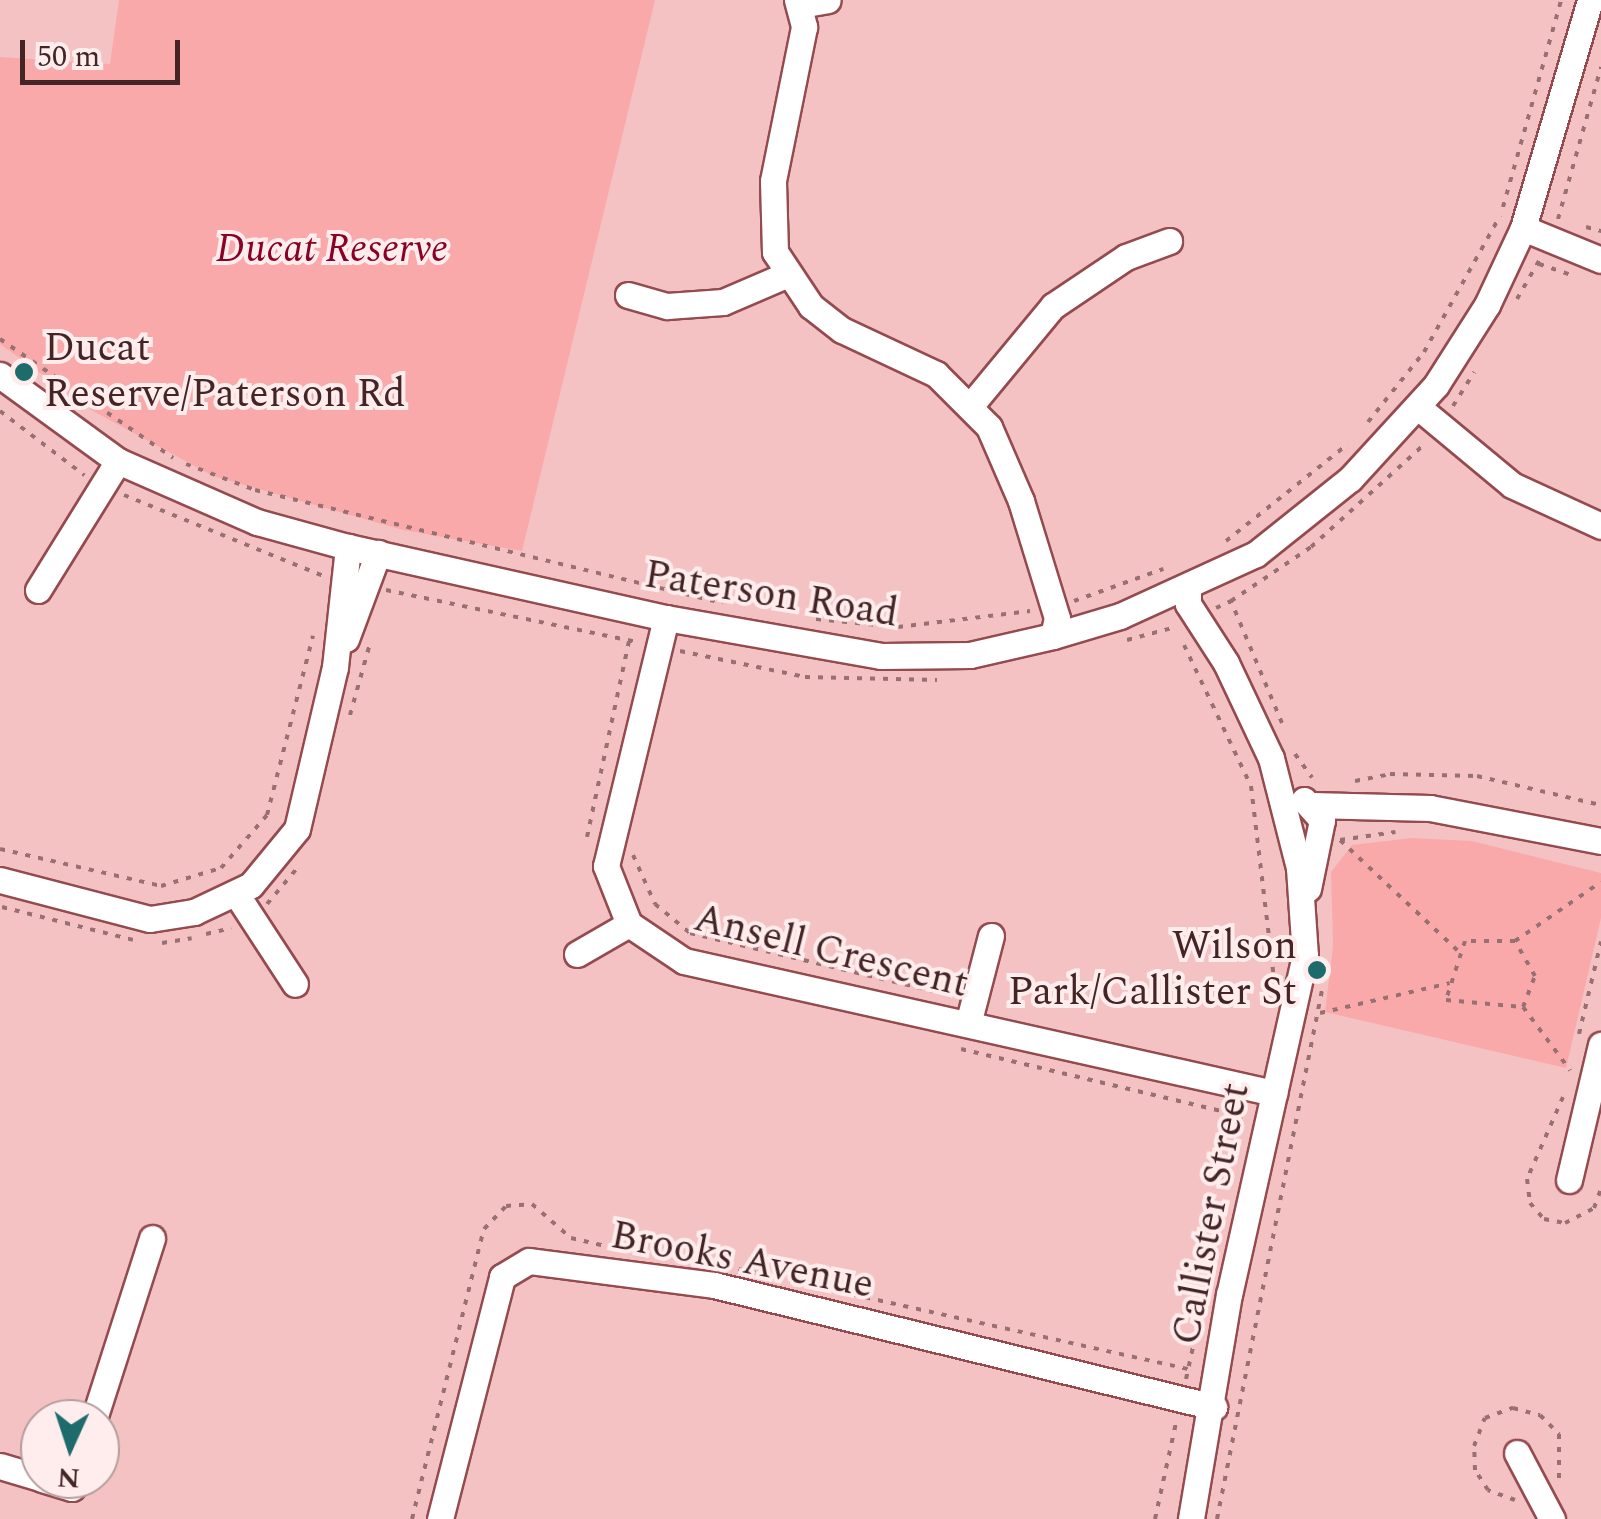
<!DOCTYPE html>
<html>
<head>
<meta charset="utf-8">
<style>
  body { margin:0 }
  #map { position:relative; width:1601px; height:1519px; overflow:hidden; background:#f5c2c3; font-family:Spectral,serif }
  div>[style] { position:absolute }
  .green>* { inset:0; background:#faa9ab }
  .path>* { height:4px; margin-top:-2px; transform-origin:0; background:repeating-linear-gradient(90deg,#997071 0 5px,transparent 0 13px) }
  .roads { filter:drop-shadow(2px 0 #944b4f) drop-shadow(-2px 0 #944b4f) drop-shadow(0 2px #944b4f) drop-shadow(0 -2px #944b4f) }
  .minor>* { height:25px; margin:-12.5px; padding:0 12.5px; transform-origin:12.5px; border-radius:12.5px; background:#fff }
  .dots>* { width:28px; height:28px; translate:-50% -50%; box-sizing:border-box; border:5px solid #ffeded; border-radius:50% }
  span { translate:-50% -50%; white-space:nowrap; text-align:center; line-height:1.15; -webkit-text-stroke:8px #ffeded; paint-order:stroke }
  .park-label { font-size:40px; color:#8a0126; font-style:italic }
  .poi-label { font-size:40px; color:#452426 }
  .left { translate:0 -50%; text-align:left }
  .right { translate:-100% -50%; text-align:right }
  .street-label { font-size:40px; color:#452426 }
  .north { position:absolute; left:20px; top:1399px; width:100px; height:100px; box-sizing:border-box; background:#ffeded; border:2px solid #b59d9d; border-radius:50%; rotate:183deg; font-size:28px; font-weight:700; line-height:40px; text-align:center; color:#452426 }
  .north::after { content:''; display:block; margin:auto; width:35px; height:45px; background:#1e6b6c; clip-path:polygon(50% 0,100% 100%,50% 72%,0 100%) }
  .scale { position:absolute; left:20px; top:40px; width:160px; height:45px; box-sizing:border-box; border:5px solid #452426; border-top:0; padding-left:12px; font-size:30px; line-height:35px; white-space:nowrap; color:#452426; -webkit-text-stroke:8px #ffeded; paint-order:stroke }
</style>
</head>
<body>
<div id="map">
  <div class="green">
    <i style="clip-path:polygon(119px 0,655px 0,522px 551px,403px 530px,213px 476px,93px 411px,0 344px,0 57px,110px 64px)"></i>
    <i style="clip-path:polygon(1412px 838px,1472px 841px,1601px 873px,1601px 918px,1566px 1068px,1325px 1012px,1333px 946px,1331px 872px,1352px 845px)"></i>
  </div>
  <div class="path">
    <i style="left:1503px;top:207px;width:215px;rotate:-74.3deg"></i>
    <i style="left:1558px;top:219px;width:158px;rotate:-74.2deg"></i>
    <i style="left:1586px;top:227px;width:16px;rotate:15deg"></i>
    <i style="left:1539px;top:264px;width:36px;rotate:19deg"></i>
    <i style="left:1517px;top:299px;width:46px;rotate:-60.1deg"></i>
    <i style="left:0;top:339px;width:210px;rotate:34.5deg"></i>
    <i style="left:1453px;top:406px;width:40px;rotate:-58deg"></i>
    <i style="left:0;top:411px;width:106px;rotate:37.3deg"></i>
    <i style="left:1368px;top:422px;width:90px;rotate:-51.3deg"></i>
    <i style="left:1424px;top:352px;width:156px;rotate:-60.8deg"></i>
    <i style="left:186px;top:464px;width:74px;rotate:20.6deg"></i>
    <i style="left:255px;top:490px;width:481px;rotate:13.6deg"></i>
    <i style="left:124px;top:495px;width:215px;rotate:22.1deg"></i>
    <i style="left:1226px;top:541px;width:156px;rotate:-38.5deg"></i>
    <i style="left:386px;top:590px;width:255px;rotate:11.7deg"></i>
    <i style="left:1074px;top:601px;width:95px;rotate:-19.8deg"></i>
    <i style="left:1216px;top:608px;width:17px;rotate:-25deg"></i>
    <i style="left:816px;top:619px;width:82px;rotate:5.6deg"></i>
    <i style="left:898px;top:627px;width:133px;rotate:-6.9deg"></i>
    <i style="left:1127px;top:640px;width:51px;rotate:-14.9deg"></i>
    <i style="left:1184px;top:645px;width:156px;rotate:64.6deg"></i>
    <i style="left:1251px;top:786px;width:194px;rotate:83.2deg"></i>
    <i style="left:680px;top:651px;width:128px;rotate:11.7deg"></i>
    <i style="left:805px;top:677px;width:132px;rotate:1.3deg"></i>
    <i style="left:350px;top:715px;width:71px;rotate:-74.4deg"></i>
    <i style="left:1282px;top:723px;width:132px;rotate:-112.7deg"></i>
    <i style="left:1231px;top:601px;width:97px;rotate:-34deg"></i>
    <i style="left:1311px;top:547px;width:156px;rotate:-42.2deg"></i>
    <i style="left:1295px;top:754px;width:29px;rotate:54deg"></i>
    <i style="left:1355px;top:781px;width:36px;rotate:-11deg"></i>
    <i style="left:1390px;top:774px;width:87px;rotate:1.3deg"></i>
    <i style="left:1477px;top:776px;width:127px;rotate:13.2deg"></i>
    <i style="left:587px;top:837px;width:200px;rotate:-77.9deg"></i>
    <i style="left:1340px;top:840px;width:56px;rotate:-8.3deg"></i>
    <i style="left:1340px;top:840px;width:161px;rotate:43.2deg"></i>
    <i style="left:0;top:849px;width:165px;rotate:12.9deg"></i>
    <i style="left:161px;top:886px;width:63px;rotate:-16.7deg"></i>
    <i style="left:221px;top:868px;width:70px;rotate:-49deg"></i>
    <i style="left:267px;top:815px;width:185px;rotate:-75.6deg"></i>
    <i style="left:633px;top:855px;width:54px;rotate:65.8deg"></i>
    <i style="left:655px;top:904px;width:45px;rotate:39.6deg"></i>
    <i style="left:690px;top:933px;width:250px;rotate:13.4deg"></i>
    <i style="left:267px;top:904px;width:50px;rotate:-49.9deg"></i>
    <i style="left:2px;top:907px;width:135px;rotate:14.1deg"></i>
    <i style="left:206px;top:934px;width:26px;rotate:-13deg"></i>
    <i style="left:1515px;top:941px;width:104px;rotate:-34.5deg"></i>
    <i style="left:162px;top:943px;width:30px;rotate:-9deg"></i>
    <i style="left:1523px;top:1007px;width:33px;rotate:-69deg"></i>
    <i style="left:1535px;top:976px;width:40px;rotate:-119.7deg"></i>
    <i style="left:1515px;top:941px;width:50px;rotate:180deg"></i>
    <i style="left:1465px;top:941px;width:62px;rotate:107.9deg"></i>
    <i style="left:1446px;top:1000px;width:77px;rotate:5.2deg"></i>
    <i style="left:1523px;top:1007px;width:79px;rotate:53.3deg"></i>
    <i style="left:1320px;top:1013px;width:133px;rotate:-13deg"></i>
    <i style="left:1579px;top:1034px;width:95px;rotate:-76.6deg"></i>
    <i style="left:961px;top:1049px;width:290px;rotate:13.4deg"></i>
    <i style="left:1563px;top:1097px;width:90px;rotate:113.7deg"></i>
    <i style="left:1527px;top:1179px;width:24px;rotate:83deg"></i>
    <i style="left:1530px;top:1203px;width:21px;rotate:49deg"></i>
    <i style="left:1544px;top:1219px;width:21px;rotate:11deg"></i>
    <i style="left:1565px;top:1223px;width:33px;rotate:-27deg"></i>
    <i style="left:1594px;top:1208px;width:20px;rotate:-70deg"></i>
    <i style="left:675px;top:1255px;width:526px;rotate:12.53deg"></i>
    <i style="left:1186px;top:1379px;width:66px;rotate:-77.7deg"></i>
    <i style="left:1515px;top:1500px;width:29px;rotate:-160deg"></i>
    <i style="left:1488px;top:1490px;width:24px;rotate:-123deg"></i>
    <i style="left:1475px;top:1470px;width:24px;rotate:-92deg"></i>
    <i style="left:1474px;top:1446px;width:30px;rotate:-69deg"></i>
    <i style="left:1485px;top:1418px;width:30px;rotate:-20deg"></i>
    <i style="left:1513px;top:1408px;width:28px;rotate:15deg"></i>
    <i style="left:1540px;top:1415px;width:27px;rotate:45deg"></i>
    <i style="left:1559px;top:1434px;width:49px;rotate:90deg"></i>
    <i style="left:412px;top:1519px;width:299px;rotate:-76.1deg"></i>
    <i style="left:484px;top:1229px;width:32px;rotate:-46deg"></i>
    <i style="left:506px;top:1206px;width:26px;rotate:-4deg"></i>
    <i style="left:532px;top:1204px;width:52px;rotate:41.1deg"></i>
    <i style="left:571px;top:1238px;width:32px;rotate:13deg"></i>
    <i style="left:1155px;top:1519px;width:98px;rotate:-77.7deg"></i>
    <i style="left:1217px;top:1519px;width:544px;rotate:-78.77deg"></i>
  </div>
  <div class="roads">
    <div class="minor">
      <i style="left:797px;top:0;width:28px;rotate:75deg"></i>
      <i style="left:804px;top:27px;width:157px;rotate:101.4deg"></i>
      <i style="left:773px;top:181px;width:71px;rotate:88.4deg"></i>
      <i style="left:775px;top:252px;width:65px;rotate:56.3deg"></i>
      <i style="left:811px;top:306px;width:39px;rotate:38deg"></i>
      <i style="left:842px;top:330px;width:104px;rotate:25.1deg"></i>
      <i style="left:936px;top:374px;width:75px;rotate:45deg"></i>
      <i style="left:989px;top:427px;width:81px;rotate:66.6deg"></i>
      <i style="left:1021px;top:501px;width:122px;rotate:72.9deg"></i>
      <i style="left:1057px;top:618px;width:18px;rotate:103deg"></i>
      <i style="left:800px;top:5px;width:28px;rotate:-10deg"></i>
      <i style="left:1523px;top:228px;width:84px;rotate:22.3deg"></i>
      <i style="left:628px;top:295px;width:41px;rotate:15.8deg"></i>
      <i style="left:667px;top:306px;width:56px;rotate:-4.1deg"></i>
      <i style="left:723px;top:302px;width:69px;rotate:-23.2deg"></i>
      <i style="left:0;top:375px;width:146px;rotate:36.1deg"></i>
      <i style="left:118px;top:461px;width:152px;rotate:23.7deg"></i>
      <i style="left:257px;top:522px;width:94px;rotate:15.4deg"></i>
      <i style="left:348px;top:547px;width:326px;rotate:12.6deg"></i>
      <i style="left:666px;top:618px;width:218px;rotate:10deg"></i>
      <i style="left:881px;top:656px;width:89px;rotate:-0.6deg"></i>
      <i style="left:970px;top:655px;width:85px;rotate:-12.9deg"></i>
      <i style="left:1053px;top:636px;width:70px;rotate:-16.6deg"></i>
      <i style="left:1120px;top:616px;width:149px;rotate:-24.5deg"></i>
      <i style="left:1256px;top:554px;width:120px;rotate:-38.6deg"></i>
      <i style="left:1350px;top:479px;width:127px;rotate:-47.5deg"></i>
      <i style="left:1436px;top:385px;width:95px;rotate:-57.5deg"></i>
      <i style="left:1487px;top:305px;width:85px;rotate:-64.9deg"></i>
      <i style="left:1523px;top:228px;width:238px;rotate:-73.6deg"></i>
      <i style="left:971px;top:405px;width:129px;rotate:-50.4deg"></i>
      <i style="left:1053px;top:306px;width:88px;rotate:-33.9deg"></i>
      <i style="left:1126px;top:257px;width:46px;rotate:-20.4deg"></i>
      <i style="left:1418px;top:407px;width:122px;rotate:39.7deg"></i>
      <i style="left:1512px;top:485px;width:98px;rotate:24.7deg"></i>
      <i style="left:1188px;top:586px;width:18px;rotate:90deg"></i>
      <i style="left:1188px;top:604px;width:70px;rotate:57.2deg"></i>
      <i style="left:1226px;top:663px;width:105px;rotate:64.7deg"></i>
      <i style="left:1271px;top:758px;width:114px;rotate:75.7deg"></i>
      <i style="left:1299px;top:868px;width:87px;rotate:86.1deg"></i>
      <i style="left:1305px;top:955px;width:347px;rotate:102.6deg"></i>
      <i style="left:1229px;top:1294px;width:228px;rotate:99.6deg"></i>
      <i style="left:38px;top:590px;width:152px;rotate:-58.2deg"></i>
      <i style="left:666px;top:618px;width:255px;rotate:103.6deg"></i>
      <i style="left:606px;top:866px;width:62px;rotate:68.4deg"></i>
      <i style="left:629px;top:924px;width:66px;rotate:33.9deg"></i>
      <i style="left:684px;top:961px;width:605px;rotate:12.61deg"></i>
      <i style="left:346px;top:639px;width:92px;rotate:-69.6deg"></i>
      <i style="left:1304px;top:800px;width:27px;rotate:48deg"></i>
      <i style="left:1322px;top:820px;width:70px;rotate:101.5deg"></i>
      <i style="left:1312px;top:805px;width:118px;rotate:1.5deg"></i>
      <i style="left:1430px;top:808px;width:174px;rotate:10.9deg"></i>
      <i style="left:0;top:880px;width:155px;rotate:14.6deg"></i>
      <i style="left:150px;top:919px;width:45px;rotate:-9deg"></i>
      <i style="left:194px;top:912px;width:63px;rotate:-25.3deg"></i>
      <i style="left:251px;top:885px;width:72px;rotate:-50.6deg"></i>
      <i style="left:297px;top:829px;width:166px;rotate:-76.8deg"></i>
      <i style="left:335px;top:667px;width:121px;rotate:-83.8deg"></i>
      <i style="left:237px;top:895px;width:106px;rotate:56.9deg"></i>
      <i style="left:577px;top:954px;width:60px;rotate:-30deg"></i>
      <i style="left:968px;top:1024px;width:91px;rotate:-75.4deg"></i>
      <i style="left:1569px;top:1180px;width:139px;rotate:-76.7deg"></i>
      <i style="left:94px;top:1419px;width:190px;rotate:-72.2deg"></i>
      <i style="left:1517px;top:1453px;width:75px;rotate:62.1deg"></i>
      <i style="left:0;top:1466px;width:42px;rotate:16.7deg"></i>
      <i style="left:42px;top:1479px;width:31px;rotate:17deg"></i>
      <i style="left:72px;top:1488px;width:9px;rotate:-77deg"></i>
      <i style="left:440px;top:1519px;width:250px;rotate:-75.6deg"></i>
      <i style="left:502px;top:1277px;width:31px;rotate:-31deg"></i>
      <i style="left:529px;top:1261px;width:187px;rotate:7.4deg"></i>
      <i style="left:714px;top:1285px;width:515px;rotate:13.71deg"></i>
    </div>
  </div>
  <div class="dots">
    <i style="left:24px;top:372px;background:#1e6b6c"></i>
    <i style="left:1317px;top:970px;background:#1e6b6c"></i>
  </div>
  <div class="park-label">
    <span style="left:332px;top:250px">Ducat Reserve</span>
  </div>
  <div class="poi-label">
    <span class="left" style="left:44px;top:372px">Ducat<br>Reserve/Paterson Rd</span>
    <span class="right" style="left:1297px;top:970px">Wilson<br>Park/Callister St</span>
  </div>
  <div class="street-label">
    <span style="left:771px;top:595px;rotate:9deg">Paterson Road</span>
    <span style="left:831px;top:952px;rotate:14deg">Ansell Crescent</span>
    <span style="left:1212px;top:1214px;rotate:-79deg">Callister Street</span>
    <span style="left:742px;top:1261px;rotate:11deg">Brooks Avenue</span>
  </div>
  <div class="north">N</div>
  <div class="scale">50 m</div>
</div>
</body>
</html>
